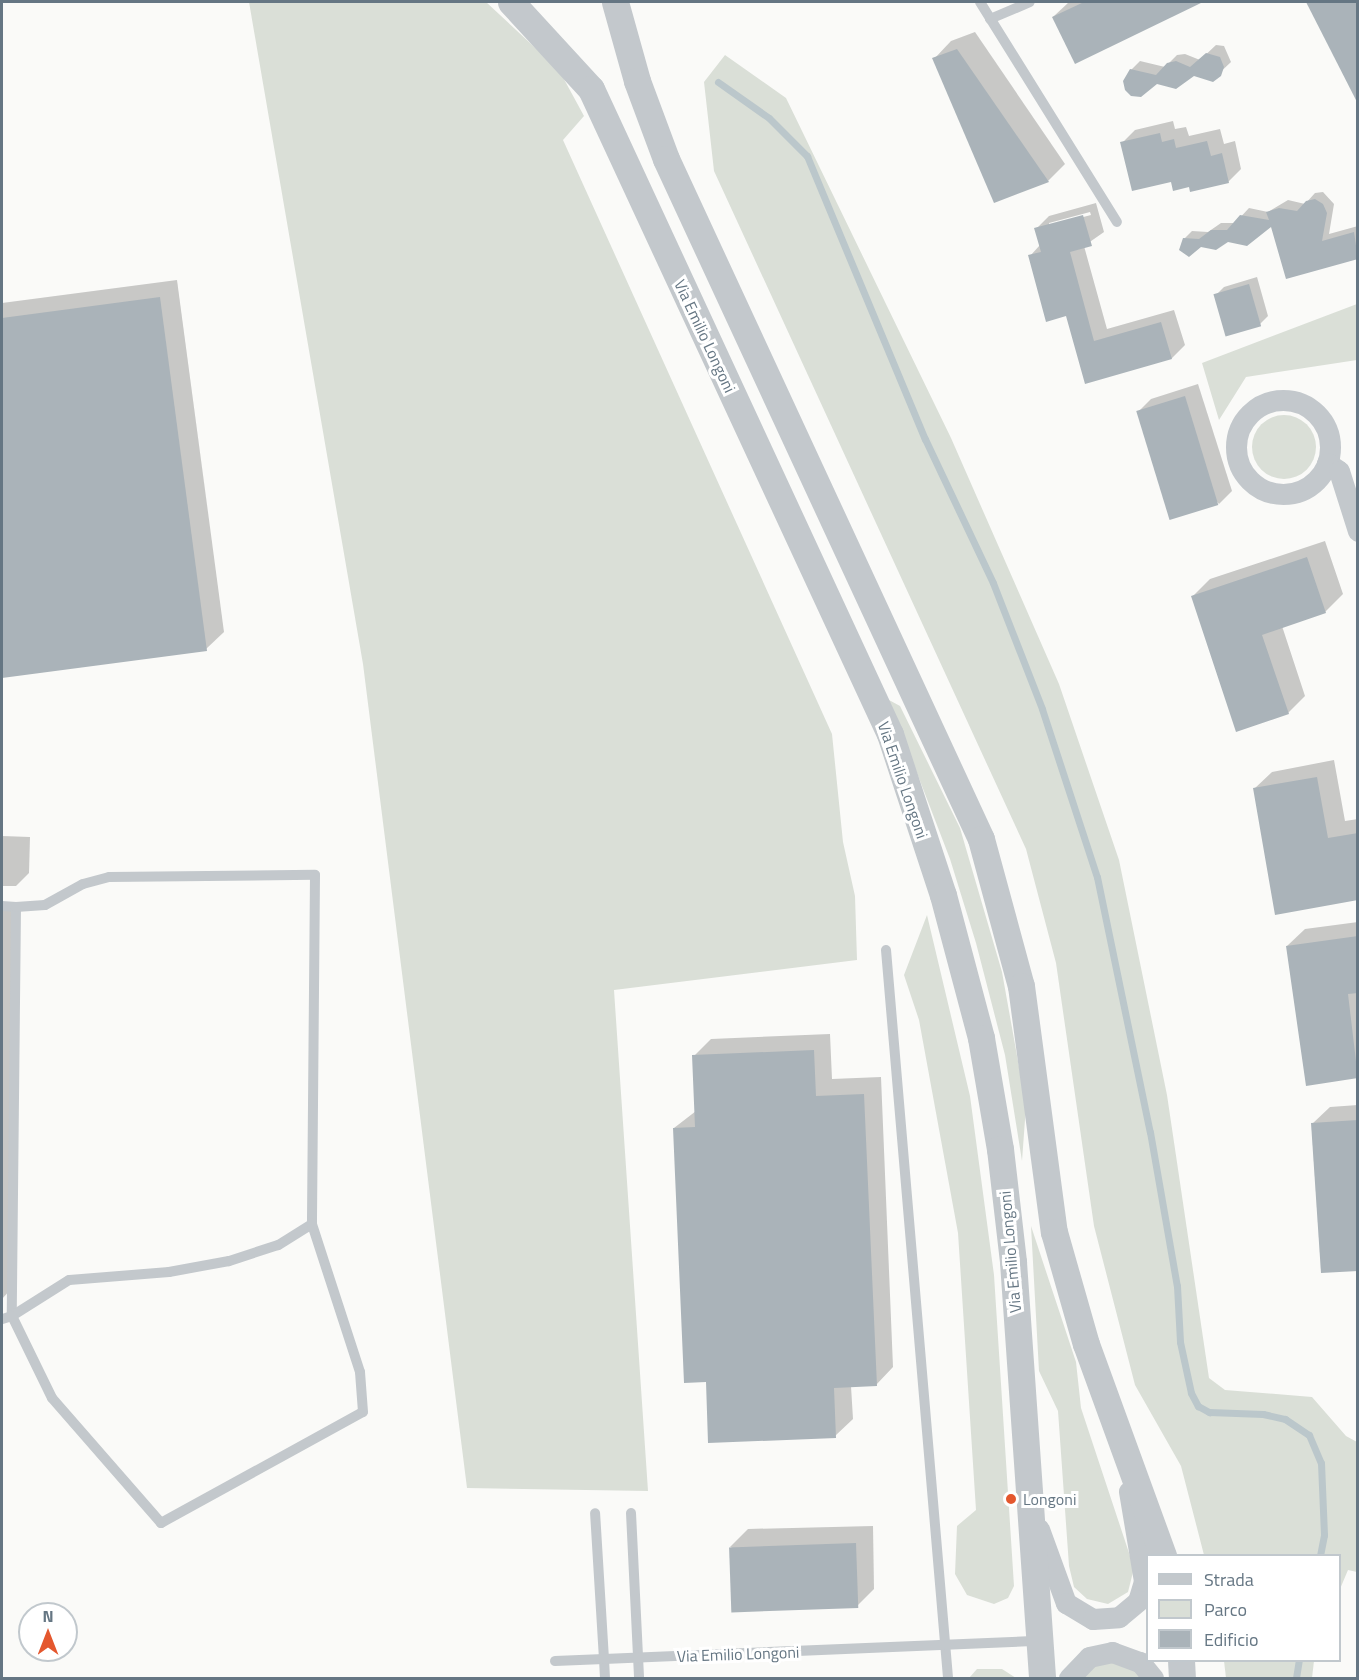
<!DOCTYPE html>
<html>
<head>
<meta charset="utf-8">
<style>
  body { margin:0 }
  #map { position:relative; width:1359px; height:1680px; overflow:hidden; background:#fafaf8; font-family:"Titillium Web",sans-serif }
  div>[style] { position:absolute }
  .green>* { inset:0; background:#dadfd7 }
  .round { border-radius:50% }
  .shadow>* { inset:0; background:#0003 }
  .stream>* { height:7px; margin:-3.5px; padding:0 3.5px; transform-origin:3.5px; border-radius:3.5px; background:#bbc7cb }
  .building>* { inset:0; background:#aab3b9; transform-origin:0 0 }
  .service>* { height:10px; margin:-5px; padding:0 5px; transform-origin:5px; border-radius:5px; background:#c3c8cc }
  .minor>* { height:21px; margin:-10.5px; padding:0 10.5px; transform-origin:10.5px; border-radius:10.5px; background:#c3c8cc }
  .minor>.ring { margin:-10.5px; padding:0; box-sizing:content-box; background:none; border:21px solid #c3c8cc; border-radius:50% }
  .tertiary>* { height:27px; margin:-13.5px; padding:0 13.5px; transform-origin:13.5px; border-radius:13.5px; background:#c3c8cc }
  .dots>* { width:16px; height:16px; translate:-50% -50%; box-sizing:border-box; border:3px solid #fff; border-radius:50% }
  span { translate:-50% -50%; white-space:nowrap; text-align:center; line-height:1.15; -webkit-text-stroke:6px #fff; paint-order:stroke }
  .street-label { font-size:16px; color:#657683 }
  .poi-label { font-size:16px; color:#657683 }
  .left { translate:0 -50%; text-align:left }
  .frame { position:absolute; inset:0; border:3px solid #657683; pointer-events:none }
  .legend { position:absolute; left:1146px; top:1554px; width:195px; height:108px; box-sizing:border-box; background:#fff; border:2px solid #c1c8cd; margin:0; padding:8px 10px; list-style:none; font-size:18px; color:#657683 }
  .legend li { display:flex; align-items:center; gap:12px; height:30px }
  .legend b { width:30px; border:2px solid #c1c8cd }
  .north { position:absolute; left:18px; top:1602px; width:60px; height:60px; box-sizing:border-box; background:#fff; border:2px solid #c1c8cd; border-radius:50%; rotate:0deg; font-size:16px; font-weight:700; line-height:24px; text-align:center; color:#657683 }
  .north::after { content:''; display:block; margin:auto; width:21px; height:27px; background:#e4572e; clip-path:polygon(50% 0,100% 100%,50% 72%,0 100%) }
</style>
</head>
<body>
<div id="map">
  <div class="green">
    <i style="clip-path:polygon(249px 2px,486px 2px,559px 70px,584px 116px,563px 140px,832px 734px,843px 842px,855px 896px,857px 960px,614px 990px,648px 1491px,467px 1488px,363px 664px)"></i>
    <i style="clip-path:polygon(725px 55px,786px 98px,951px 438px,1059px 684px,1119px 860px,1167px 1095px,1209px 1378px,1225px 1390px,1312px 1397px,1346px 1436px,1357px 1442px,1357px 1572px,1348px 1570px,1340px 1589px,1340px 1556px,1204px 1555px,1181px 1466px,1135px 1385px,1094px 1226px,1056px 963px,1026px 849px,714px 171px,704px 82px)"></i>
    <i style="clip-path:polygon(1357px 304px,1357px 360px,1246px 377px,1219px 420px,1202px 363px)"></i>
    <i class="round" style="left:1252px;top:415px;width:64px;height:64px"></i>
    <i style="clip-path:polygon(889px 700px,900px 706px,960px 828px,1002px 972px,1026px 1106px,1022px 1161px,1005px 1055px,976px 943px,950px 859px)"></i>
    <i style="clip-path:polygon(927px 915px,970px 1096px,994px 1275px,1014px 1586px,1008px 1598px,994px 1604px,967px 1595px,955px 1574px,957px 1526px,976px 1510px,958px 1233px,919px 1020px,904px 975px)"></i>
    <i style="clip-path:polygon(1031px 1226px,1076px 1362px,1081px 1408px,1134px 1568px,1128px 1592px,1108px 1604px,1087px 1599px,1074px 1587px,1069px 1566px,1058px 1411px,1039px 1371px)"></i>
    <i style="clip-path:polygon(1110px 1657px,1148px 1678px,1082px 1678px,1086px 1670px)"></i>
    <i style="clip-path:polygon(1224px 1661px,1224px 1660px,1314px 1661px,1312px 1678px,1226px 1678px)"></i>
    <i style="clip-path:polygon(977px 1669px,1002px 1669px,1016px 1678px,969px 1678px)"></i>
  </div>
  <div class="shadow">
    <i style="clip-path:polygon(1069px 2px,1200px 2px,1075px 62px,1053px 17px)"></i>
    <i style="clip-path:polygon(1307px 2px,1358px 2px,1358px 101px)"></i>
    <i style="clip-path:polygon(975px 32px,1065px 164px,1048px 181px,934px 59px,951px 41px)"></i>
    <i style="clip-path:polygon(1216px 45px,1224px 46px,1231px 62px,1212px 80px,1194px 74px,1176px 87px,1131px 70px,1140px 61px,1165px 67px,1177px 55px,1185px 54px,1200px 60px)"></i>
    <i style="clip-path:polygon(1173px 121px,1175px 129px,1186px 127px,1189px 136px,1220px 129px,1224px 144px,1235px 141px,1241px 169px,1228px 182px,1190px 185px,1172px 180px,1122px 143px,1135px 130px)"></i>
    <i style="clip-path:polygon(1323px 192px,1334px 204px,1329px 234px,1358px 226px,1358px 258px,1272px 225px,1227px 241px,1184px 239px,1192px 231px,1208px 232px,1221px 223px,1235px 223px,1249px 208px,1268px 212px,1288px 200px,1305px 204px,1315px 193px)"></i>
    <i style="clip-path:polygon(evenodd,1096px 203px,1104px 232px,1084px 246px,1107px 329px,1174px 310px,1185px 345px,1172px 358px,1086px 382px,1067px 315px,1030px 256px,1040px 245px,1036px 229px,1049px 216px,1096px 203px,1090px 212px,1091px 215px,1049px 226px,1049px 223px,1090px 212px)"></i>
    <i style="clip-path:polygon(1257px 277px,1268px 316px,1260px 324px,1216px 295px,1224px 287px)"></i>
    <i style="clip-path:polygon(177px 280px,224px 632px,206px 649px,2px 676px,2px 303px)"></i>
    <i style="clip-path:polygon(1198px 384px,1232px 491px,1219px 504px,1138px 412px,1151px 399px)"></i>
    <i style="clip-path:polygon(1325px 541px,1343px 594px,1325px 612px,1282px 626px,1305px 696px,1288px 713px,1192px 597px,1210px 579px)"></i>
    <i style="clip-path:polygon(1334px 760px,1345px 821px,1358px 819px,1358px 899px,1254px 789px,1272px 772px)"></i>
    <i style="clip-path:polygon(2px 836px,30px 837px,29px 873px,16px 886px,2px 886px)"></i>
    <i style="clip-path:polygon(2px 910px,16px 910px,11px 1289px,2px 1299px)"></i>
    <i style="clip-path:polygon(1358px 922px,1358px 1077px,1287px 946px,1305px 929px)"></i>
    <i style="clip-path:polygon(830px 1034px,832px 1079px,881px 1077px,893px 1367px,876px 1385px,851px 1386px,853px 1419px,835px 1436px,707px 1381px,674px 1128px,696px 1111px,694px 1056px,711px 1039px)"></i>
    <i style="clip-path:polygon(1358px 1105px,1358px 1269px,1312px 1124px,1330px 1107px)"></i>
    <i style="clip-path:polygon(873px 1526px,874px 1589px,857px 1606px,730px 1547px,748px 1529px)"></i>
  </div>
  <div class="stream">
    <i style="left:718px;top:82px;width:62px;rotate:35.2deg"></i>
    <i style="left:769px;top:118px;width:54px;rotate:45deg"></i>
    <i style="left:807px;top:156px;width:307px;rotate:67.4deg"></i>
    <i style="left:925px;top:439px;width:159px;rotate:64.7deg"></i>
    <i style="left:993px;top:583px;width:135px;rotate:68.7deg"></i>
    <i style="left:1042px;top:709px;width:177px;rotate:71.9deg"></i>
    <i style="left:1097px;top:877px;width:260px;rotate:78.3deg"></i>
    <i style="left:1150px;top:1132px;width:156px;rotate:80.1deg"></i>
    <i style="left:1177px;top:1286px;width:56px;rotate:86.9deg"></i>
    <i style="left:1180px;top:1342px;width:52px;rotate:77.8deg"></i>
    <i style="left:1191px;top:1393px;width:15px;rotate:62deg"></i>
    <i style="left:1198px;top:1406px;width:13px;rotate:29deg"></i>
    <i style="left:1209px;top:1412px;width:54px;rotate:2.1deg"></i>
    <i style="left:1263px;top:1414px;width:23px;rotate:13deg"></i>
    <i style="left:1285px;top:1419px;width:29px;rotate:34deg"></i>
    <i style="left:1309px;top:1435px;width:30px;rotate:67deg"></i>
    <i style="left:1321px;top:1463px;width:72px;rotate:87.6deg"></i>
    <i style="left:1324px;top:1535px;width:21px;rotate:101deg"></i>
    <i style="left:1296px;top:1678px;width:18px;rotate:-81deg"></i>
  </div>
  <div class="building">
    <i style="clip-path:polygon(1084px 2px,1203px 2px,1075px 64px,1052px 17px)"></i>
    <i style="clip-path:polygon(1306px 2px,1358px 2px,1358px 104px)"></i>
    <i style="clip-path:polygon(957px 49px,1049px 182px,994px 203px,932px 58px)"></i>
    <i style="clip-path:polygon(1206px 53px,1220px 57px,1224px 67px,1221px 76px,1213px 82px,1194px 76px,1176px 89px,1157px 84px,1141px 97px,1131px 96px,1125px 90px,1123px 81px,1130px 69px,1156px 75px,1167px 63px,1176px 61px,1190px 67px)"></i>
    <i style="clip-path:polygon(1160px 133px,1162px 142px,1174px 139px,1176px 148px,1207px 141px,1211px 156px,1222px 153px,1229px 183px,1190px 192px,1189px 187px,1173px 191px,1171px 182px,1132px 191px,1120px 142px)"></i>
    <i style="clip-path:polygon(1315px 199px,1323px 204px,1327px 213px,1322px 241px,1354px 232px,1358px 259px,1286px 279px,1271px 227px,1247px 246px,1228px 242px,1216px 250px,1201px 247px,1189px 257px,1179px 250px,1183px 238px,1199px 239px,1211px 230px,1227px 230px,1240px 215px,1269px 220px,1266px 212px,1279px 208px,1297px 211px,1306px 201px)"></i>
    <i style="clip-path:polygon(1083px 215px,1092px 246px,1070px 252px,1094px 341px,1161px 322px,1172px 359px,1085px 384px,1066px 316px,1046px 322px,1028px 255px,1041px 252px,1034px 228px)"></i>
    <i style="left:1249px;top:284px;width:44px;height:37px;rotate:74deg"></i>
    <i style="clip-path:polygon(160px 297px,207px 651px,2px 678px,2px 318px)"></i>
    <i style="left:1185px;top:396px;width:114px;height:51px;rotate:73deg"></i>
    <i style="clip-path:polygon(1307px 557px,1326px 613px,1262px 635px,1289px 714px,1236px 732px,1191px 596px)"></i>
    <i style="clip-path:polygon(1317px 777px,1328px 838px,1358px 833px,1358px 900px,1275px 915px,1253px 788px)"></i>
    <i style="clip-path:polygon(1358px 936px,1358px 993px,1348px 994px,1358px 1078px,1306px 1086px,1286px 946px)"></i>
    <i style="clip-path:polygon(814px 1050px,816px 1096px,864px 1094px,877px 1386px,834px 1388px,836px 1438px,708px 1443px,706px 1382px,684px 1383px,673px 1128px,695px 1127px,692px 1055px)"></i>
    <i style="clip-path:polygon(1358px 1120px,1358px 1271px,1321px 1273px,1311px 1123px)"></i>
    <i style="left:856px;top:1543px;width:65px;height:127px;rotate:88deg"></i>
  </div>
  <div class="service">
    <i style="left:980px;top:2px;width:259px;rotate:58.1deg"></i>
    <i style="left:990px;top:19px;width:43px;rotate:-23deg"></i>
    <i style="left:2px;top:906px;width:14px;rotate:4deg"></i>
    <i style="left:16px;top:907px;width:409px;rotate:90.6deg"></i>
    <i style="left:12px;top:1316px;width:10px;rotate:163deg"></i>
    <i style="left:16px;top:907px;width:29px;rotate:-4deg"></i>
    <i style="left:45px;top:905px;width:43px;rotate:-28.9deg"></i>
    <i style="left:83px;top:884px;width:27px;rotate:-15deg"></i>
    <i style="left:109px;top:877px;width:206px;rotate:-0.6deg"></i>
    <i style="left:315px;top:875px;width:349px;rotate:90.5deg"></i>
    <i style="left:312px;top:1224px;width:40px;rotate:148deg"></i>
    <i style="left:278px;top:1245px;width:52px;rotate:161.9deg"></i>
    <i style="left:229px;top:1261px;width:61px;rotate:169.6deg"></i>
    <i style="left:169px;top:1272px;width:100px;rotate:175.4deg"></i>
    <i style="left:69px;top:1280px;width:67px;rotate:147.7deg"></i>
    <i style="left:12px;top:1316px;width:91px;rotate:64deg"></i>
    <i style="left:52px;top:1398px;width:166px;rotate:48.9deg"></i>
    <i style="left:161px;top:1523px;width:230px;rotate:-28.8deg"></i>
    <i style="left:363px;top:1412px;width:40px;rotate:-94.3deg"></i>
    <i style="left:360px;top:1372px;width:156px;rotate:-108deg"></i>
    <i style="left:886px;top:950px;width:731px;rotate:85.13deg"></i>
    <i style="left:631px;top:1513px;width:165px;rotate:87.2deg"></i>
    <i style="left:555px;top:1661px;width:49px;rotate:-2.3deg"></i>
    <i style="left:604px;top:1659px;width:146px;rotate:-93.5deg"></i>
    <i style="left:605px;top:1678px;width:19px;rotate:-93deg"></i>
    <i style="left:604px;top:1659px;width:435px;rotate:-2.4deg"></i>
  </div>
  <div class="minor">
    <i class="ring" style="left:1236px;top:400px;width:73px;height:73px"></i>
    <i style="left:1327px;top:463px;width:14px;rotate:34deg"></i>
    <i style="left:1339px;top:471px;width:63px;rotate:72.4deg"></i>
    <i style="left:1039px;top:1529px;width:79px;rotate:70deg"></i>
    <i style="left:1066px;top:1603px;width:31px;rotate:31deg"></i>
    <i style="left:1093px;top:1619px;width:26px;rotate:-4deg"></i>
    <i style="left:1119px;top:1617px;width:25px;rotate:-40deg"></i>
    <i style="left:1138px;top:1601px;width:21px;rotate:-73deg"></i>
    <i style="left:1144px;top:1581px;width:91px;rotate:-99.5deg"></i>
    <i style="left:1069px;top:1678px;width:29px;rotate:-46deg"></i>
    <i style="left:1089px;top:1657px;width:24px;rotate:-12deg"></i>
    <i style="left:1112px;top:1652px;width:30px;rotate:20deg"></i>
    <i style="left:1140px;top:1662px;width:21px;rotate:51deg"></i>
  </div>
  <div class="tertiary">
    <i style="left:511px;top:2px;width:118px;rotate:47.4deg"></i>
    <i style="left:591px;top:89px;width:711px;rotate:65.13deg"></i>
    <i style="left:890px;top:734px;width:169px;rotate:71.8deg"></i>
    <i style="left:943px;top:895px;width:148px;rotate:75.1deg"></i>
    <i style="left:981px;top:1038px;width:113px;rotate:80.3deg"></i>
    <i style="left:1000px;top:1149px;width:114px;rotate:83.4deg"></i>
    <i style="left:1013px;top:1262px;width:417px;rotate:86deg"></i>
    <i style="left:615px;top:2px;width:82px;rotate:74.4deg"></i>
    <i style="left:637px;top:81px;width:83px;rotate:69.6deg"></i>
    <i style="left:666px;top:159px;width:749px;rotate:65.14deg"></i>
    <i style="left:981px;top:839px;width:152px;rotate:74.8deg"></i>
    <i style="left:1021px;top:986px;width:248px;rotate:82.4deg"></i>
    <i style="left:1054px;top:1232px;width:116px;rotate:74.1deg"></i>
    <i style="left:1086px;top:1344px;width:226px;rotate:70deg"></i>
    <i style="left:1181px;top:1660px;width:18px;rotate:87deg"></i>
  </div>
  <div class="dots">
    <i style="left:1011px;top:1499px;background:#e4572e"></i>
  </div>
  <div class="street-label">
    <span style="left:705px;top:336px;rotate:65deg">Via Emilio Longoni</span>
    <span style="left:903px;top:780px;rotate:71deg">Via Emilio Longoni</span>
    <span style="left:1010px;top:1252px;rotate:-95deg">Via Emilio Longoni</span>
    <span style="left:738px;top:1654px;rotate:-2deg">Via Emilio Longoni</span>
  </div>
  <div class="poi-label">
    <span class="left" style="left:1023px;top:1499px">Longoni</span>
  </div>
  <div class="frame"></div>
  <ul class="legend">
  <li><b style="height:8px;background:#c3c8cc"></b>Strada</li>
  <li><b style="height:16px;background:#dadfd7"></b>Parco</li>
  <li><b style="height:16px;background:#aab3b9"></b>Edificio</li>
  </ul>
  <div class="north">N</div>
</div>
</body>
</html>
